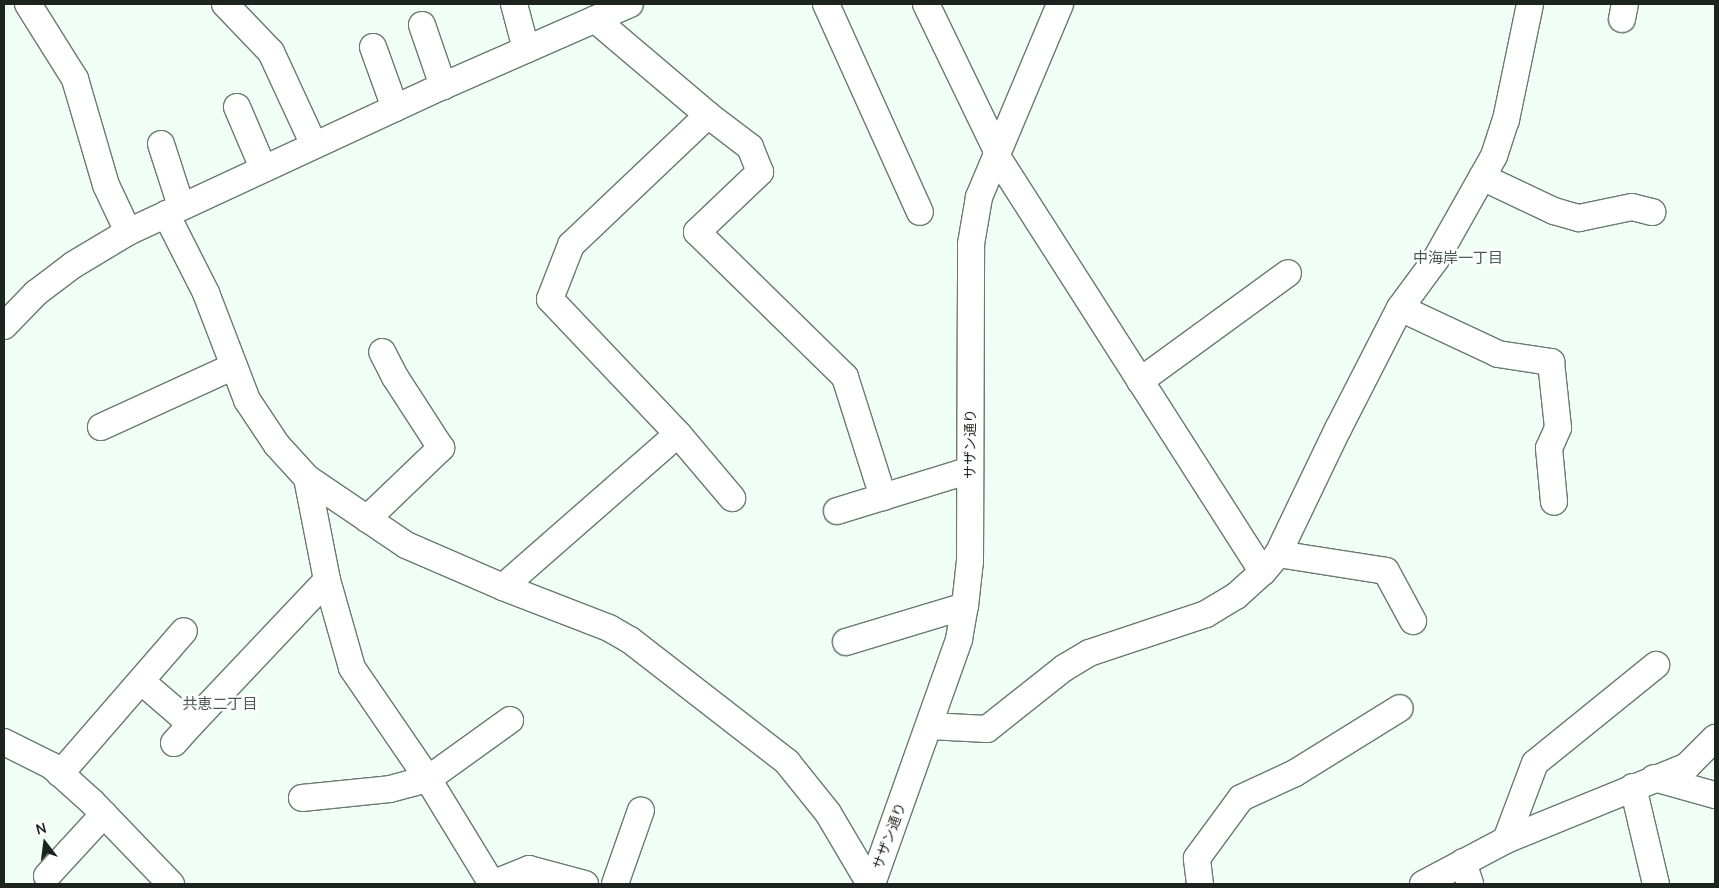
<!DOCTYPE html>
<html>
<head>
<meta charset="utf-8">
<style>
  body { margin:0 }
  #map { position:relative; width:1719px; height:888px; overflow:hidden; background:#f1fef5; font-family:Manrope,"Noto Sans JP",sans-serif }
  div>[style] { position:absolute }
  .roads { filter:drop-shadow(1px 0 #687b6e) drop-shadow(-1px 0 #687b6e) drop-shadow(0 1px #687b6e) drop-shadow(0 -1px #687b6e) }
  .minor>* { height:26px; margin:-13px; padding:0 13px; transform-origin:13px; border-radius:13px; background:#fff }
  span { translate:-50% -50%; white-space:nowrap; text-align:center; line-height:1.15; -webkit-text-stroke:4.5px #fff; paint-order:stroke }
  .street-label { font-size:14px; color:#1d241f }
  .neighbourhood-label { font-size:15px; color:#495b4f }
  .frame { position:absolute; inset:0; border:5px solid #1d241f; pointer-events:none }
  .north { position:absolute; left:20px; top:818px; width:50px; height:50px; -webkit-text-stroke:4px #fff; paint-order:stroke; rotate:345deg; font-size:14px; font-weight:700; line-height:20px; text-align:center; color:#1d241f }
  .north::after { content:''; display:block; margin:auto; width:18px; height:22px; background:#1d241f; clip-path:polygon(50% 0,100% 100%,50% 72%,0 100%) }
</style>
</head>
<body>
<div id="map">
  <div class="roads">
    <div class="minor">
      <i style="left:28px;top:4px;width:89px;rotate:57.9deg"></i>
      <i style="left:75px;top:79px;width:110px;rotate:73.7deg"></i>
      <i style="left:106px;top:185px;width:52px;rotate:64.9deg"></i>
      <i style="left:225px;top:4px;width:66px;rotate:46.2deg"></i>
      <i style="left:271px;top:52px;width:102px;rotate:65.2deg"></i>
      <i style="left:514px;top:4px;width:47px;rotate:75.1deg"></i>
      <i style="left:826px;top:4px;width:228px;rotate:65.7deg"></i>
      <i style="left:926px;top:4px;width:163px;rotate:64.2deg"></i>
      <i style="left:1622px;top:19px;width:15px;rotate:-79deg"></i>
      <i style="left:422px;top:25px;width:65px;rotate:71deg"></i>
      <i style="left:373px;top:47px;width:65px;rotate:70.2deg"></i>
      <i style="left:237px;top:107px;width:66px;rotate:66.9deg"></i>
      <i style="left:708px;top:115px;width:53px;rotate:37.3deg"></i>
      <i style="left:750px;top:147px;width:27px;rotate:68deg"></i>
      <i style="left:760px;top:172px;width:87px;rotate:136.4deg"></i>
      <i style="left:697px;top:232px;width:207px;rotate:44.4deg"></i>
      <i style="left:845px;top:377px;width:126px;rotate:72.4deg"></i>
      <i style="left:161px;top:144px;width:65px;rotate:72.1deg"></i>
      <i style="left:996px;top:155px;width:495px;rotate:57.4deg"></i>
      <i style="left:1482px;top:177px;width:80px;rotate:25.3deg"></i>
      <i style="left:1554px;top:211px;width:26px;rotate:16deg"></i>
      <i style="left:1579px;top:218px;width:54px;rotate:-11.7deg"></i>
      <i style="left:1632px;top:207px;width:21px;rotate:14deg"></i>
      <i style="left:166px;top:214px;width:89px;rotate:63.1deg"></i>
      <i style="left:206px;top:293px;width:115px;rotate:69deg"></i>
      <i style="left:247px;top:400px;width:54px;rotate:56.3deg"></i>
      <i style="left:277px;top:445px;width:45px;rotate:47.7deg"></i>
      <i style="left:307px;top:478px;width:120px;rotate:34.1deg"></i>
      <i style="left:406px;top:545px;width:106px;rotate:23.4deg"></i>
      <i style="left:503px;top:587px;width:114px;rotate:21.1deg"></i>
      <i style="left:609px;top:628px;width:24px;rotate:30deg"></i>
      <i style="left:630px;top:640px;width:199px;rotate:37.8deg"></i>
      <i style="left:787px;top:762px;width:65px;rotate:51.2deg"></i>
      <i style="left:828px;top:813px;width:82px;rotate:59.4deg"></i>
      <i style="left:1400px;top:308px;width:108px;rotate:25.1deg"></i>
      <i style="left:1498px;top:354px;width:54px;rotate:8.6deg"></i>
      <i style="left:1551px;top:362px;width:66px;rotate:83.9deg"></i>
      <i style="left:1558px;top:428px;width:22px;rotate:114deg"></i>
      <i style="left:1549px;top:448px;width:54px;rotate:84.7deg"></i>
      <i style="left:4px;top:326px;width:46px;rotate:-45.9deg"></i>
      <i style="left:36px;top:293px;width:46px;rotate:-37.1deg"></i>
      <i style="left:73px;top:265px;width:64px;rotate:-31deg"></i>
      <i style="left:128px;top:232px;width:347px;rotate:-24.9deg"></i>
      <i style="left:443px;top:86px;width:204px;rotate:-23.7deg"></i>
      <i style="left:1140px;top:381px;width:183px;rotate:-36.1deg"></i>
      <i style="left:101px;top:427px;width:146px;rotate:-24.6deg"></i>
      <i style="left:678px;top:434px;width:84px;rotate:49.8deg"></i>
      <i style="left:307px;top:478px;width:104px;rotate:78.9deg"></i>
      <i style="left:327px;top:580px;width:91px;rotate:74.1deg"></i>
      <i style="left:352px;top:668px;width:135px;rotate:55.6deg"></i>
      <i style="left:428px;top:779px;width:123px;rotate:58.6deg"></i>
      <i style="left:837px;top:511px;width:139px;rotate:-17.1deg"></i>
      <i style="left:367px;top:519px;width:103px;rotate:-43.8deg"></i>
      <i style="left:441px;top:448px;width:85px;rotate:-122.9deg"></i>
      <i style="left:395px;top:377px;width:28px;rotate:-117deg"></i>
      <i style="left:1278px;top:554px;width:109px;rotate:8.9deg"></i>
      <i style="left:1386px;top:571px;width:57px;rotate:61.6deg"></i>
      <i style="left:503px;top:587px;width:232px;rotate:-41.2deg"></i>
      <i style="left:678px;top:434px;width:186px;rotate:-133.5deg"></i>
      <i style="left:550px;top:299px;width:58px;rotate:-68.7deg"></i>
      <i style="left:571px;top:245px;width:189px;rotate:-43.5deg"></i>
      <i style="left:708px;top:115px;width:148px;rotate:-139.7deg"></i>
      <i style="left:846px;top:642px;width:124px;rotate:-16.8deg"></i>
      <i style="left:141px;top:681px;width:66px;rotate:40.7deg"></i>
      <i style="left:191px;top:724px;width:198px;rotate:-46.6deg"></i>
      <i style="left:929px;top:726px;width:58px;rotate:3deg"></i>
      <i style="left:987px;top:729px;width:98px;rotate:-38.4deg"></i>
      <i style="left:1064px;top:668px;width:29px;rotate:-31deg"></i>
      <i style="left:1089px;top:653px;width:123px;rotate:-18.4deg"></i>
      <i style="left:1206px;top:614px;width:35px;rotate:-31deg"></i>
      <i style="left:1236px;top:596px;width:36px;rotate:-42deg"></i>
      <i style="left:1263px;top:572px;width:23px;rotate:-50deg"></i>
      <i style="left:1278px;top:554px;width:139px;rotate:-64.4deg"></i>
      <i style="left:1338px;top:429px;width:136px;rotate:-62.9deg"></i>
      <i style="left:1400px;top:308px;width:61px;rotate:-53.7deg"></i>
      <i style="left:1436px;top:259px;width:118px;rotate:-60.6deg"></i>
      <i style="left:1494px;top:156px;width:38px;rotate:-72deg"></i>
      <i style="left:1506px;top:120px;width:118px;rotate:-78.3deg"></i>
      <i style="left:4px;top:742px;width:54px;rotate:26.6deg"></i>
      <i style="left:52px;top:766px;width:54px;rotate:42deg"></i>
      <i style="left:92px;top:802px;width:114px;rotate:46.1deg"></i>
      <i style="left:174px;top:743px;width:25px;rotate:-48deg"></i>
      <i style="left:60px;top:774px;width:189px;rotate:-49.1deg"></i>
      <i style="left:1654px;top:778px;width:63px;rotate:15.6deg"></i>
      <i style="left:1633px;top:787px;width:100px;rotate:76.7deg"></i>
      <i style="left:302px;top:798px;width:88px;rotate:-5.8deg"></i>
      <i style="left:390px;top:789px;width:39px;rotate:-15deg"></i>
      <i style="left:428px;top:779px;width:101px;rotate:-35.7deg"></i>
      <i style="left:1506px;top:840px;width:82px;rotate:-69.4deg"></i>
      <i style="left:1535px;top:763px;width:156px;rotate:-39deg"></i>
      <i style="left:1463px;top:862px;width:23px;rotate:72deg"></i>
      <i style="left:47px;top:876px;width:84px;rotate:-47.4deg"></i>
      <i style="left:492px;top:884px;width:40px;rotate:-22deg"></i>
      <i style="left:529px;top:869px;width:58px;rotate:15deg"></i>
      <i style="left:615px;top:884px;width:78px;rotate:-70.6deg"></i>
      <i style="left:872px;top:884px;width:260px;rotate:-70.4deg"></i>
      <i style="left:959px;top:639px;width:34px;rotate:-80deg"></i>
      <i style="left:965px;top:606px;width:45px;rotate:-83.7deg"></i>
      <i style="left:970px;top:561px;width:317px;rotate:-89.8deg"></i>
      <i style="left:971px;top:244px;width:48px;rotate:-80.3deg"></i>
      <i style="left:979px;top:197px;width:209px;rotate:-67.2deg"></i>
      <i style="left:1200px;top:884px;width:26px;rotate:-97deg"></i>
      <i style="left:1197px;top:858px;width:74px;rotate:-53.7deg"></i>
      <i style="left:1241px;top:798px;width:60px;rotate:-24.8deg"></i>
      <i style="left:1295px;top:773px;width:123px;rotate:-31.8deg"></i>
      <i style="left:1423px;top:884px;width:94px;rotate:-27.9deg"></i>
      <i style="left:1506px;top:840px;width:196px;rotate:-22.2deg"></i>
      <i style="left:1687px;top:766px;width:40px;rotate:-45deg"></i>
    </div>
  </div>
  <div class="street-label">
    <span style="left:970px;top:444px;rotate:-90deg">サザン通り</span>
    <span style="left:889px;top:836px;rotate:-70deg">サザン通り</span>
  </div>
  <div class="neighbourhood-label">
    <span style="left:1458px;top:258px">中海岸一丁目</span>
    <span style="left:220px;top:704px">共恵二丁目</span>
  </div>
  <div class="frame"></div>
  <div class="north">N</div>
</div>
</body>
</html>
